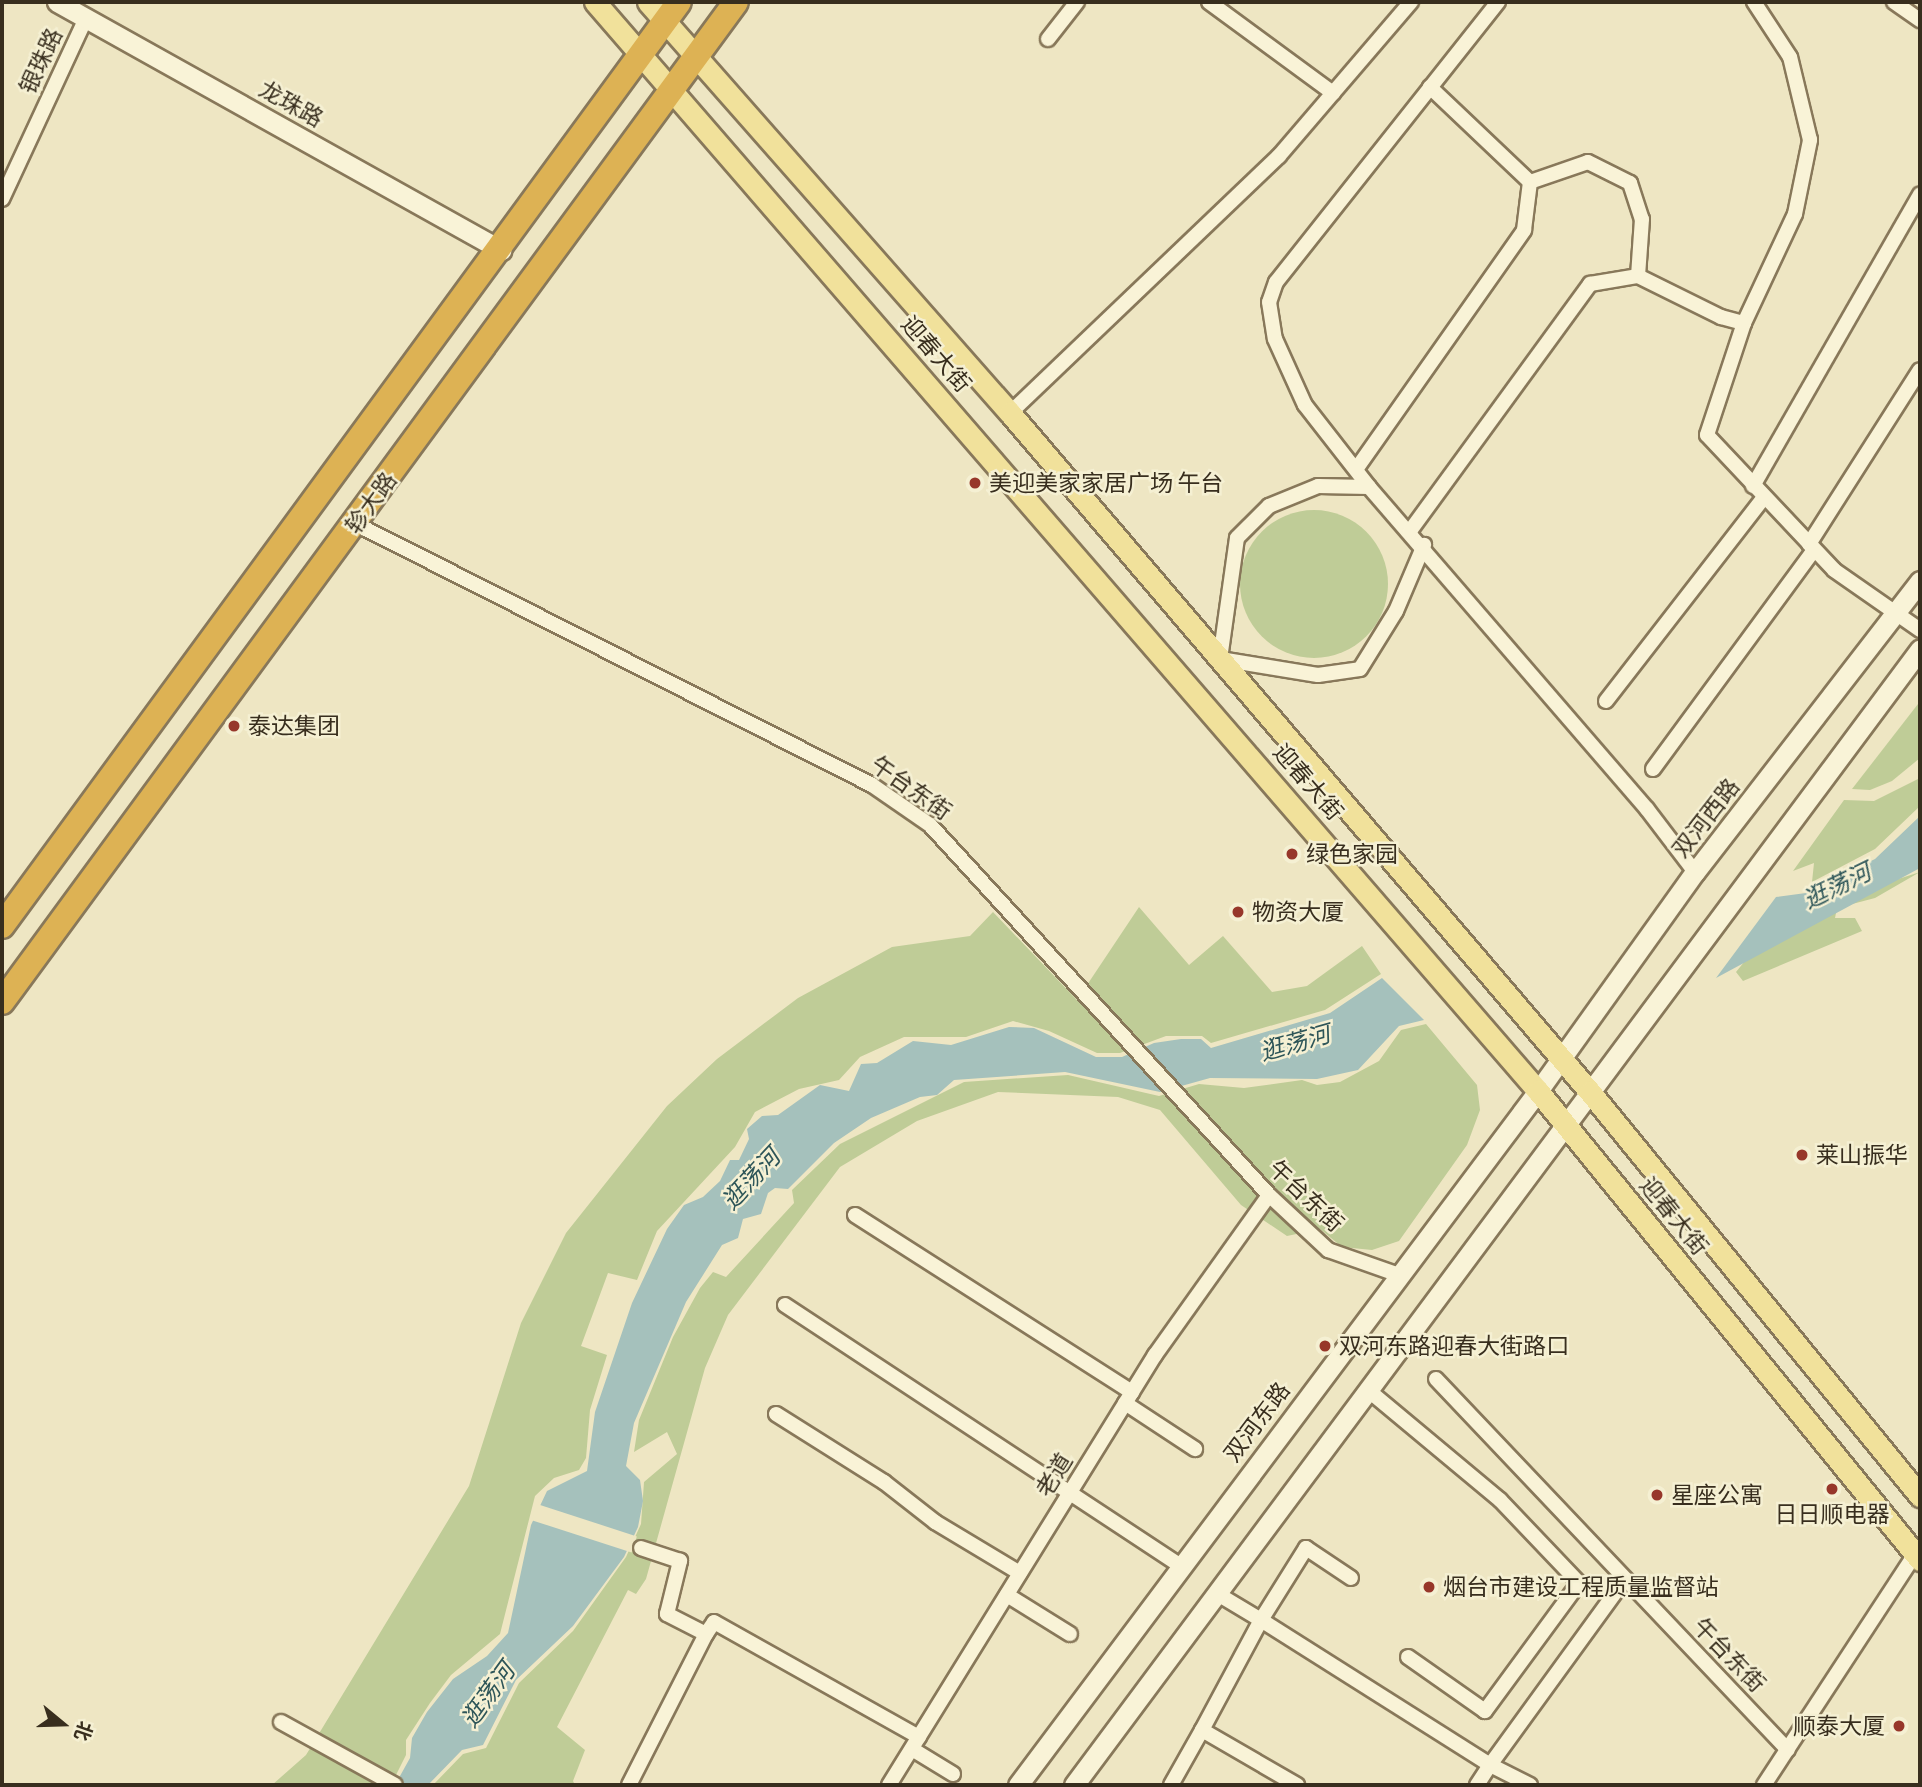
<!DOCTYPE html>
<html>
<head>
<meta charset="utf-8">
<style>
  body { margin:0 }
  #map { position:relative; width:1922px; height:1787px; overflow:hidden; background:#eee6c3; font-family:"Crimson Pro","Noto Sans SC",serif }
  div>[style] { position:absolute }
  .green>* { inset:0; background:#bfcc97 }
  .round { border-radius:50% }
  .water>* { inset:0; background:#a5c1bc }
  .pier>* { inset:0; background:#eee6c3; transform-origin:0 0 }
  .roads { filter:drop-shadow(2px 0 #88785a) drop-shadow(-2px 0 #88785a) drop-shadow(0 2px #88785a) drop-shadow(0 -2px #88785a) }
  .street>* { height:14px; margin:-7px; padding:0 7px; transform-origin:7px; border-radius:7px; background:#f9f3d7 }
  .secondary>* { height:19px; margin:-9.5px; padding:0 9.5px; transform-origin:9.5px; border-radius:9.5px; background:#f9f3d7 }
  .primary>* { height:21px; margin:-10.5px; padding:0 10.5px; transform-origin:10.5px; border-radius:10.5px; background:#f1e19b }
  .highway>* { height:24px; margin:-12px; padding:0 12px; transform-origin:12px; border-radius:12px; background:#ddb254 }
  .dots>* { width:19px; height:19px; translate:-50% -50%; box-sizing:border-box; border:4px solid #f5f0d3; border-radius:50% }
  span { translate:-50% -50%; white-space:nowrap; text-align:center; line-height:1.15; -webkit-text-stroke:5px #f5f0d3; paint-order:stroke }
  .street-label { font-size:23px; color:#382e1e }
  .poi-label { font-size:23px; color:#382e1e }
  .left { translate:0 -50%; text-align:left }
  .right { translate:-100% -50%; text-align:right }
  .water-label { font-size:24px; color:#2d5558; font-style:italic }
  .frame { position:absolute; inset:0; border:4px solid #382e1e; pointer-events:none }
  .north { position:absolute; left:28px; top:1689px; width:70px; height:70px; -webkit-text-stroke:5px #f5f0d3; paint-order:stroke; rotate:109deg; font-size:19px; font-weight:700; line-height:28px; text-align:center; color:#382e1e }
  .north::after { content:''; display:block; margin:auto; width:24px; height:32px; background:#382e1e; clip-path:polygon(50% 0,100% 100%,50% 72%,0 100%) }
</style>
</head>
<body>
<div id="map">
  <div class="green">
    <i class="round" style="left:1240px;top:510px;width:148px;height:148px"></i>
    <i style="clip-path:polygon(1918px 704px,1920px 758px,1892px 781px,1870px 790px,1852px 789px)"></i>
    <i style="clip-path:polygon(1920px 778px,1920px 806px,1875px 849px,1812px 882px,1814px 863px,1793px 871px,1844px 800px,1874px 801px)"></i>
    <i style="clip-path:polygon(1920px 872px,1875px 898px,1837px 908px,1835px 918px,1855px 918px,1862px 931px,1743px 981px,1736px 972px,1753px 951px,1833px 900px)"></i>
    <i style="clip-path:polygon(1139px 907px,1189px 965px,1223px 936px,1272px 992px,1307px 986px,1362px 946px,1381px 974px,1325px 1010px,1211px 1043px,1202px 1036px,1166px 1036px,1120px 1053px,1097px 1053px,1049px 1031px,1013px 1021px,966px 1037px,904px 1037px,860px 1057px,839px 1080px,799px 1089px,755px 1112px,735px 1147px,657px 1231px,637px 1280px,608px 1273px,581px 1346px,607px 1355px,590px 1410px,586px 1458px,579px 1470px,554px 1478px,535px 1496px,500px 1634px,451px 1675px,430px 1703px,406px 1740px,406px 1755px,391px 1785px,272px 1785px,306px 1755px,469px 1486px,521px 1323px,566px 1233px,667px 1106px,717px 1059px,798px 998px,892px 947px,970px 936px,993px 912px,1077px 1000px)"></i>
    <i style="clip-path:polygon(1426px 1024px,1477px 1085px,1480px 1110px,1467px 1145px,1399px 1241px,1372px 1250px,1342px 1247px,1320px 1229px,1287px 1236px,1241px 1205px,1160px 1110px,1118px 1097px,998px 1092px,917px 1121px,840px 1167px,728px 1315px,705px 1368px,646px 1579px,636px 1594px,628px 1590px,557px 1727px,585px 1750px,573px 1781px,575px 1785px,433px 1785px,463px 1754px,486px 1748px,519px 1683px,573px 1631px,626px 1557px,641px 1524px,644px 1482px,677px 1454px,667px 1432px,634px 1452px,639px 1420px,673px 1337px,700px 1288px,713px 1272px,726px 1277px,794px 1203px,792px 1190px,840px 1144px,964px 1082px,1068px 1075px,1159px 1096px,1199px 1084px,1244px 1088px,1302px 1080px,1317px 1085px,1340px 1082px,1379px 1061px,1401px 1030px)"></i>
  </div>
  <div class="water">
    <i style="clip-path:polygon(1920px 816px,1920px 868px,1716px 978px,1776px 897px,1806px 893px,1875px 859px)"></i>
    <i style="clip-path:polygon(1382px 978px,1424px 1020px,1399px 1026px,1358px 1070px,1317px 1079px,1210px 1078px,1160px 1092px,1065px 1072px,954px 1080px,937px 1095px,920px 1097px,871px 1118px,834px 1143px,788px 1189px,775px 1188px,768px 1193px,761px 1214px,743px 1219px,738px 1238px,722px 1245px,686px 1302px,634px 1423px,626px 1466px,640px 1480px,643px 1501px,638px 1527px,624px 1557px,573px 1626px,516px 1680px,483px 1745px,462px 1750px,428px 1785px,395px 1785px,410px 1758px,412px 1738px,427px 1712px,453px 1679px,487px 1656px,508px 1633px,531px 1525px,547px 1491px,587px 1471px,595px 1412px,632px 1303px,667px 1229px,684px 1205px,703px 1197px,720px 1181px,730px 1160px,739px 1160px,749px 1139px,747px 1129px,762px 1116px,778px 1115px,820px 1085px,849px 1091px,861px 1064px,877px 1063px,913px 1041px,951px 1045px,1009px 1027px,1034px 1028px,1096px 1057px,1122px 1057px,1154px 1043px,1181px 1039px,1201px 1039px,1211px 1048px,1330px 1013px)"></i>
  </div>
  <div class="pier">
    <i style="left:537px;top:1504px;width:105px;height:17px;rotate:18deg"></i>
  </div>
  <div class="roads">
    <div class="street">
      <i style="left:1209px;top:2px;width:154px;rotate:36.3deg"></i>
      <i style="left:1498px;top:2px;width:357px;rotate:128.4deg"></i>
      <i style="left:1276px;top:282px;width:21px;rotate:109deg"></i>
      <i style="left:1269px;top:302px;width:37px;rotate:81deg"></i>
      <i style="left:1275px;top:339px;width:72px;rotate:65.6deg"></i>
      <i style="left:1305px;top:405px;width:104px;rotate:52deg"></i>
      <i style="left:1369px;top:487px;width:425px;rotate:49.2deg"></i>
      <i style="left:1647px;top:809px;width:79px;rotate:52.7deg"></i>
      <i style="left:1894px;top:2px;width:32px;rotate:35deg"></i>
      <i style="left:1048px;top:39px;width:47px;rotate:-51.9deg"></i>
      <i style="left:1530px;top:182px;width:61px;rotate:-19deg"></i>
      <i style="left:1588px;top:162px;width:47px;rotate:26.6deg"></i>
      <i style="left:1630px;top:183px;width:38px;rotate:72deg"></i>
      <i style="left:1642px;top:219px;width:57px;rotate:94deg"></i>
      <i style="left:2px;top:199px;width:200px;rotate:-65.1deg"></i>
      <i style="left:1744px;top:323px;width:120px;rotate:-64.9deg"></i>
      <i style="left:1795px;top:214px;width:76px;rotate:-78.5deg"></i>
      <i style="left:1810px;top:140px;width:85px;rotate:-103.5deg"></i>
      <i style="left:1790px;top:57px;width:66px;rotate:-123.2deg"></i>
      <i style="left:1010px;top:413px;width:372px;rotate:-43.7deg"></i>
      <i style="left:1279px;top:156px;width:203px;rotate:-49.4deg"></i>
      <i style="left:1357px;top:468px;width:291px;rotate:-54.9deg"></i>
      <i style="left:1524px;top:230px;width:48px;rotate:-82.9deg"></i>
      <i style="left:1530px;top:182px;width:138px;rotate:-136.5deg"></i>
      <i style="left:1753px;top:486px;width:336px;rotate:-60.2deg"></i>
      <i style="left:1369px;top:487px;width:51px;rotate:-178.9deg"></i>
      <i style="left:1318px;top:486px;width:53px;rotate:157.8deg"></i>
      <i style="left:1269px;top:506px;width:45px;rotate:135deg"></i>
      <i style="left:1237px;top:538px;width:122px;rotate:98deg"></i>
      <i style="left:1220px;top:659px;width:99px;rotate:9.3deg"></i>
      <i style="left:1318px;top:675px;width:42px;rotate:-8.1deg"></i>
      <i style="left:1360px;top:669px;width:68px;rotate:-58.2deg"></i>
      <i style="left:1396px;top:611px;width:72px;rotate:-67deg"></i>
      <i style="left:356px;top:524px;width:578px;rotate:26.83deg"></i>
      <i style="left:872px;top:785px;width:70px;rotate:34.6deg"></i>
      <i style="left:930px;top:825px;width:502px;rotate:47.5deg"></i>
      <i style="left:1269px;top:1195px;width:81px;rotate:43deg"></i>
      <i style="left:1328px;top:1250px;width:75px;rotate:19.4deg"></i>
      <i style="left:1410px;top:531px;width:306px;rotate:-53.9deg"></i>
      <i style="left:1590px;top:284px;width:49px;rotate:-9.5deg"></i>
      <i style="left:1638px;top:276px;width:93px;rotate:26.3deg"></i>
      <i style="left:1721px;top:317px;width:24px;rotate:15deg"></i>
      <i style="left:1744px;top:323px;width:118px;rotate:108.3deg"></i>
      <i style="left:1707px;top:435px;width:185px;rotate:46.7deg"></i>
      <i style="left:1834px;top:570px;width:105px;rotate:34.9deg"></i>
      <i style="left:1809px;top:544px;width:206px;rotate:-57.5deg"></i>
      <i style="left:1606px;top:701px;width:258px;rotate:-52.2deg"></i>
      <i style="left:1653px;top:769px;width:272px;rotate:-53.7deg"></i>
      <i style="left:855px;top:1215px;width:329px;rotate:32.6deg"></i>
      <i style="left:785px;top:1305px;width:473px;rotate:33.4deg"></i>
      <i style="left:1436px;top:1379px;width:511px;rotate:46.51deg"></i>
      <i style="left:1368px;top:1390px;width:172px;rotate:39.8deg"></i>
      <i style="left:1500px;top:1500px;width:115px;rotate:46.4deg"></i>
      <i style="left:1579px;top:1583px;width:159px;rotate:126.3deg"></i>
      <i style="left:1485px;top:1711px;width:94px;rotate:-145deg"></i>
      <i style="left:1125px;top:1403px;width:84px;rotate:33.3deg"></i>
      <i style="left:776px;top:1414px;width:128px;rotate:32.2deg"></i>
      <i style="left:884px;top:1482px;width:65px;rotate:38.1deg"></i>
      <i style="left:935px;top:1522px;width:99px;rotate:31deg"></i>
      <i style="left:1216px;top:1593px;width:52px;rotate:31deg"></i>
      <i style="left:1261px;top:1620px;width:85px;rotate:-58deg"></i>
      <i style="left:1306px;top:1548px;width:54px;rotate:33.7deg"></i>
      <i style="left:1007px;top:1595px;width:74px;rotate:31.8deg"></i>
      <i style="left:706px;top:1634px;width:14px;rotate:-56deg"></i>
      <i style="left:714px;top:1622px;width:235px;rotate:29.3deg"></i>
      <i style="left:281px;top:1722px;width:130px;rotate:28.9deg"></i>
      <i style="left:1202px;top:1730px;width:125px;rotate:-61.8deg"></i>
      <i style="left:1261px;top:1620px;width:271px;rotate:32.3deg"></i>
      <i style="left:1490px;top:1765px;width:24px;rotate:123deg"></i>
      <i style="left:912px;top:1749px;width:48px;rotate:31.4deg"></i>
      <i style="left:629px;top:1785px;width:169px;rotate:-63deg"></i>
      <i style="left:706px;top:1634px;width:44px;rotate:-152.9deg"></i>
      <i style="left:667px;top:1614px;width:55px;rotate:-76.2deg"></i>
      <i style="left:680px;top:1561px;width:41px;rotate:-161.6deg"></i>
      <i style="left:889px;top:1785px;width:506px;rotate:-58.26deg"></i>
      <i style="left:1155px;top:1355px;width:196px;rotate:-54.5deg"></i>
      <i style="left:1171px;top:1785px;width:63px;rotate:-60.6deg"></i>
      <i style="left:1202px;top:1730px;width:110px;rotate:30.1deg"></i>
      <i style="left:1530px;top:1785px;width:45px;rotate:-153.4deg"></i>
      <i style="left:1490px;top:1765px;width:216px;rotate:-54deg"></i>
      <i style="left:1764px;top:1785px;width:276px;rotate:-56.8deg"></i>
    </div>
    <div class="secondary">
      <i style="left:57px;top:2px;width:509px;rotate:29.19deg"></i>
      <i style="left:1018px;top:1785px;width:867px;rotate:-53.16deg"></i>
      <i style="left:1538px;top:1091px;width:269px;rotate:-54.4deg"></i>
      <i style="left:1695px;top:872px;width:368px;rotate:-52.3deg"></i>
      <i style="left:1074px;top:1785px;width:1416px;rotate:-53.32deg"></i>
    </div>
    <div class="primary">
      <i style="left:595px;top:2px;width:1441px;rotate:49.11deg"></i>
      <i style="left:1538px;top:1091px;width:605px;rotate:50.84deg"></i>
      <i style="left:648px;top:2px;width:548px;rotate:48.63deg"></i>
      <i style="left:1010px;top:413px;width:893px;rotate:49.5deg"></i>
      <i style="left:1590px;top:1092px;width:522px;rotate:50.76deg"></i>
    </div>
    <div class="highway">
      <i style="left:2px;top:926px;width:1145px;rotate:-53.77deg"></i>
      <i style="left:2px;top:1002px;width:1240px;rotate:-53.72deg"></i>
    </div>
  </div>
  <div class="dots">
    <i style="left:975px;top:483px;background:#97372a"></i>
    <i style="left:234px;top:726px;background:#97372a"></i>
    <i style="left:1292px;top:854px;background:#97372a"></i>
    <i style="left:1238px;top:912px;background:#97372a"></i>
    <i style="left:1802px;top:1155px;background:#97372a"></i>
    <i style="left:1325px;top:1346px;background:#97372a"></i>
    <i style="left:1832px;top:1489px;background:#97372a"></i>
    <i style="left:1657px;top:1495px;background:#97372a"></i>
    <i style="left:1429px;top:1587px;background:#97372a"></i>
    <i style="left:1899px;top:1726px;background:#97372a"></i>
  </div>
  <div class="street-label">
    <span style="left:41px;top:61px;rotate:-65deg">银珠路</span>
    <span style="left:291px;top:104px;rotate:29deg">龙珠路</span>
    <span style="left:936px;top:354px;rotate:49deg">迎春大街</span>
    <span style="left:371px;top:503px;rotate:-54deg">轸大路</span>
    <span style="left:1308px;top:782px;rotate:49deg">迎春大街</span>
    <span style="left:911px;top:788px;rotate:35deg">午台东街</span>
    <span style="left:1706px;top:818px;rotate:-52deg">双河西路</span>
    <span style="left:1306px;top:1196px;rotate:43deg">午台东街</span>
    <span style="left:1674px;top:1216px;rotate:51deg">迎春大街</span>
    <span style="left:1257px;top:1422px;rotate:-53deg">双河东路</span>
    <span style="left:1054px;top:1475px;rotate:-58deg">老道</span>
    <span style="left:1729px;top:1655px;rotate:46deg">午台东街</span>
  </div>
  <div class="poi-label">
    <span class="left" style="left:989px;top:483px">美迎美家家居广场 午台</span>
    <span class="left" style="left:248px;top:726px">泰达集团</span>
    <span class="left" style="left:1306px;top:854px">绿色家园</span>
    <span class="left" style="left:1252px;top:912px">物资大厦</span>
    <span class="left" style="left:1816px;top:1155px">莱山振华</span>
    <span class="left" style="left:1339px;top:1346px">双河东路迎春大街路口</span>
    <span class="left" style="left:1671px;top:1495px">星座公寓</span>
    <span style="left:1832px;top:1514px">日日顺电器</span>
    <span class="left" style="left:1443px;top:1587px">烟台市建设工程质量监督站</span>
    <span class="right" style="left:1885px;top:1726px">顺泰大厦</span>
  </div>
  <div class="water-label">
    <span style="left:1837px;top:886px;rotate:-26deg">逛荡河</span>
    <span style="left:1295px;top:1043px;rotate:-16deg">逛荡河</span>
    <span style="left:751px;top:1179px;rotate:-47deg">逛荡河</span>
    <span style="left:488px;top:1695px;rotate:-54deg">逛荡河</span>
  </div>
  <div class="frame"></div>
  <div class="north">北</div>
</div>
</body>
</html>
